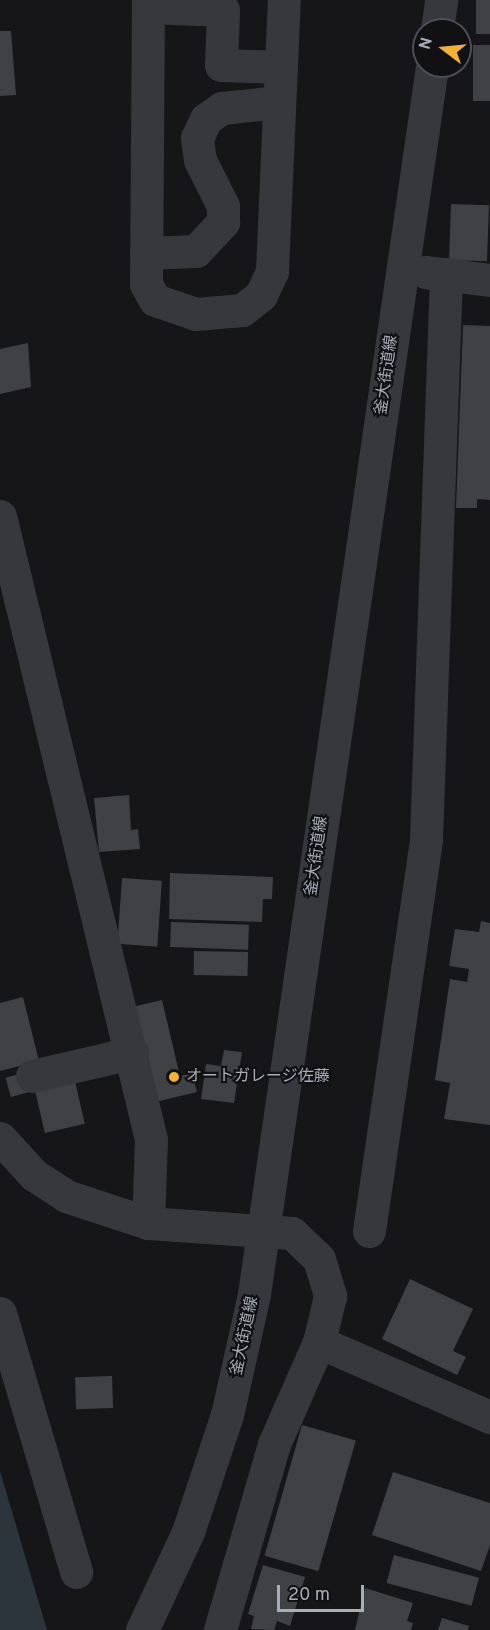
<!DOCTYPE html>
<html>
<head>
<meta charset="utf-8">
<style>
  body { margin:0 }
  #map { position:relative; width:490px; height:1630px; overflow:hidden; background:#161618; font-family:Overpass,"Noto Sans JP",sans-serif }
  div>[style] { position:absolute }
  .water>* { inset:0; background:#2c353c }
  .building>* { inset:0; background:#404145; transform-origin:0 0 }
  .minor>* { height:33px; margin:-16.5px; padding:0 16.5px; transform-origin:16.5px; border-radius:16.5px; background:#37383d }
  .dots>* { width:16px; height:16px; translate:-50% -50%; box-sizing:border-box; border:3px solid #111113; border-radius:50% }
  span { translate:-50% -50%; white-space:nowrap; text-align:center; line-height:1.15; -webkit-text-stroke:4.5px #111113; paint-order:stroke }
  .street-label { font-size:16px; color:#a8adb8 }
  .poi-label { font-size:16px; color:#a8adb8 }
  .left { translate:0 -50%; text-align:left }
  .north { position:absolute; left:412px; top:18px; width:60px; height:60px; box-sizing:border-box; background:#111113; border:2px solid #4d4f55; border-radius:50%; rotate:286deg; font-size:16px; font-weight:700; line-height:24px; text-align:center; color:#a8adb8 }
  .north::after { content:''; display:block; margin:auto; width:21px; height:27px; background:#f2b134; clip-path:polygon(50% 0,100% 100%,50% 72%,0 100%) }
  .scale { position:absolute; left:277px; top:1585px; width:87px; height:27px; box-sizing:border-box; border:3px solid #a8adb8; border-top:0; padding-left:8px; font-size:18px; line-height:21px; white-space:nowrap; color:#a8adb8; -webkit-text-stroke:4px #111113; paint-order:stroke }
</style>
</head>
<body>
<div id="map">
  <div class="water">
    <i style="clip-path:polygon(0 1471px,47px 1630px,0 1630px)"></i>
  </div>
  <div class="building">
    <i style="left:476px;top:0;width:14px;height:34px"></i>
    <i style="clip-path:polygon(0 31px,11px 31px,16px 95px,0 96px)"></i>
    <i style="left:473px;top:45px;width:17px;height:56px"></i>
    <i style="left:451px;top:204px;width:38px;height:56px;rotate:2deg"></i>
    <i style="clip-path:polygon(463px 325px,490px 326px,490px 500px,477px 499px,477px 508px,456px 508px)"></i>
    <i style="clip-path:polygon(28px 343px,31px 387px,0 394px,0 349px)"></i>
    <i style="clip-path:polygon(129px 795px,131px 830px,138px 829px,140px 849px,99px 852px,94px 798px)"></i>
    <i style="clip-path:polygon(170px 873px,273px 877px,272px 899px,263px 899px,262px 922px,169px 919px)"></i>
    <i style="left:122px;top:878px;width:40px;height:66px;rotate:4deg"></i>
    <i style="clip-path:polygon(481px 921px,490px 923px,490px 1125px,444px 1119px,450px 1083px,435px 1080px,450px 979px,467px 982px,469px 969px,449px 966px,455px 929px,479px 932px)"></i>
    <i style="left:171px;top:922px;width:78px;height:25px;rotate:2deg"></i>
    <i style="left:194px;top:951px;width:54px;height:24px;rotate:1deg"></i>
    <i style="clip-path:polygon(23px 997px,39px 1061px,0 1071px,0 1003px)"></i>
    <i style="clip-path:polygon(162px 1000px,180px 1076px,192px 1073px,197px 1092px,151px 1103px,128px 1008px)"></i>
    <i style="clip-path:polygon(224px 1050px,242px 1052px,234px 1103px,201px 1099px,206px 1064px,221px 1066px)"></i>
    <i style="left:23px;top:1073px;width:20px;height:18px;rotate:75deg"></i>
    <i style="left:74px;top:1077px;width:48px;height:41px;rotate:77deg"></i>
    <i style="clip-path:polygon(410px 1279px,473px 1309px,453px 1351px,466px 1357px,457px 1375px,382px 1339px)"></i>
    <i style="left:112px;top:1376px;width:32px;height:37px;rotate:88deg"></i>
    <i style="left:302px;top:1425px;width:56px;height:136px;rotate:16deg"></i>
    <i style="clip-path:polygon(393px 1472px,490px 1503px,490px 1545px,481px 1571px,372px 1535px)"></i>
    <i style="left:394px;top:1555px;width:88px;height:29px;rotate:15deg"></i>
    <i style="clip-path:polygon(263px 1565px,305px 1577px,290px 1626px,277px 1621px,274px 1630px,251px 1629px,254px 1616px,248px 1614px)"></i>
    <i style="clip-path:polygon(365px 1588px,413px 1603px,407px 1621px,413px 1623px,411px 1630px,355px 1630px)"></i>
    <i style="clip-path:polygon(442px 1618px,469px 1626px,468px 1630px,438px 1630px)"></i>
  </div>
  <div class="minor">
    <i style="left:148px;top:0;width:284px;rotate:90.4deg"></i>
    <i style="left:146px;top:284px;width:18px;rotate:61deg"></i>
    <i style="left:155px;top:300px;width:43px;rotate:18.9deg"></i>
    <i style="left:196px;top:314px;width:46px;rotate:-5deg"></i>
    <i style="left:242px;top:310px;width:24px;rotate:-38deg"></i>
    <i style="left:261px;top:295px;width:26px;rotate:-65deg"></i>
    <i style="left:272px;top:271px;width:271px;rotate:-87.5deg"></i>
    <i style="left:148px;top:7px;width:75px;rotate:2.3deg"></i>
    <i style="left:223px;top:10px;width:55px;rotate:92.1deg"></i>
    <i style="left:221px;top:65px;width:60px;rotate:1.9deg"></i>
    <i style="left:437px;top:30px;width:30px;rotate:-82deg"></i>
    <i style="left:146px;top:253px;width:50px;rotate:-2.3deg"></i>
    <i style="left:196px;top:251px;width:40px;rotate:-47deg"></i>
    <i style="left:223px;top:222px;width:16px;rotate:-90deg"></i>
    <i style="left:223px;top:206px;width:51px;rotate:-116.6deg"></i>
    <i style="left:200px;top:160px;width:22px;rotate:-98deg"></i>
    <i style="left:197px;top:138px;width:21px;rotate:-65deg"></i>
    <i style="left:206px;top:119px;width:19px;rotate:-35deg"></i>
    <i style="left:222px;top:108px;width:57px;rotate:-6deg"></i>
    <i style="left:425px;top:272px;width:65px;rotate:7deg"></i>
    <i style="left:0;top:516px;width:641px;rotate:76.38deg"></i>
    <i style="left:151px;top:1139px;width:84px;rotate:92deg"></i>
    <i style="left:148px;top:1223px;width:144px;rotate:4deg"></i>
    <i style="left:292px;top:1233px;width:37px;rotate:44deg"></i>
    <i style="left:319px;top:1259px;width:39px;rotate:73deg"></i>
    <i style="left:330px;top:1296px;width:47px;rotate:103.4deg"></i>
    <i style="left:319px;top:1342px;width:111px;rotate:113.8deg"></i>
    <i style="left:274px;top:1444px;width:194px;rotate:106.2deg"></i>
    <i style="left:32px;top:1076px;width:103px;rotate:-13deg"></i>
    <i style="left:0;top:1138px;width:50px;rotate:47.4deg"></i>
    <i style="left:34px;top:1175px;width:38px;rotate:33deg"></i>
    <i style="left:66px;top:1196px;width:86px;rotate:18.2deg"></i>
    <i style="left:369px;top:1231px;width:396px;rotate:-81.7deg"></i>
    <i style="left:426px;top:839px;width:565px;rotate:-87.97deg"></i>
    <i style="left:0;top:1313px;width:270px;rotate:73.6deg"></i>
    <i style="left:319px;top:1342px;width:187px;rotate:23.7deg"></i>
    <i style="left:142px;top:1630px;width:108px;rotate:-64.9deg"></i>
    <i style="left:188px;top:1532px;width:123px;rotate:-71.6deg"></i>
    <i style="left:227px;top:1415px;width:124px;rotate:-77.4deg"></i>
    <i style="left:254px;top:1294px;width:1241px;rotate:-81.75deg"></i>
  </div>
  <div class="dots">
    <i style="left:174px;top:1077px;background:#f2b134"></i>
  </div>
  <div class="street-label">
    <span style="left:387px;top:375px;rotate:-82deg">釜大街道線</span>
    <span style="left:317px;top:856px;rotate:-82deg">釜大街道線</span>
    <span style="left:245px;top:1336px;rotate:-78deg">釜大街道線</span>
  </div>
  <div class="poi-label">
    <span class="left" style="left:186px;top:1077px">オートガレージ佐藤</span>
  </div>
  <div class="north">N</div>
  <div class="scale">20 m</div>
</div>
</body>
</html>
